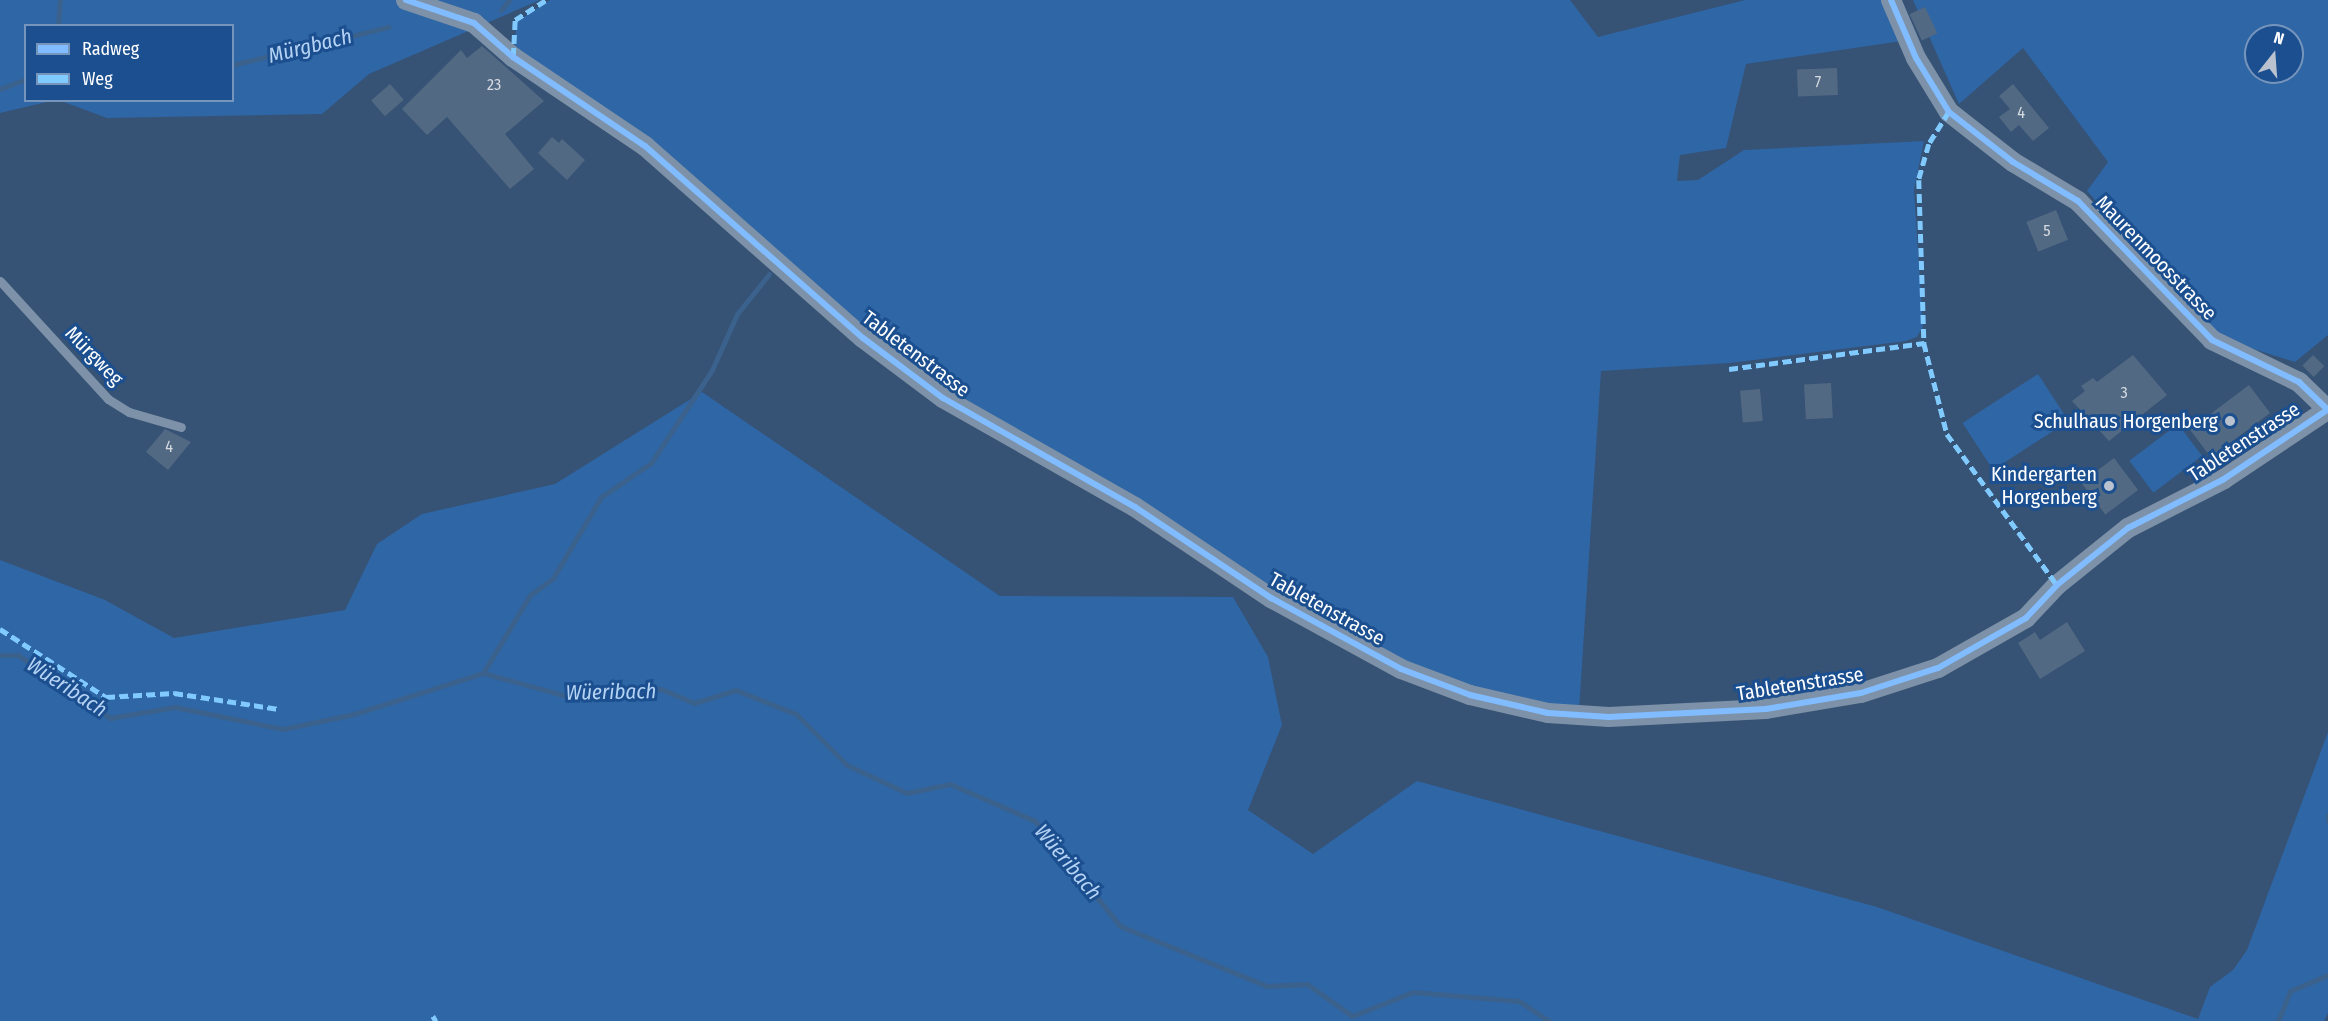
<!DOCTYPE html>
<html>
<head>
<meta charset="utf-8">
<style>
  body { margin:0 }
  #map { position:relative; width:2328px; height:1021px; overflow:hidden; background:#365274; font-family:"Fira Sans Condensed",sans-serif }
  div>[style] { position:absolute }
  .green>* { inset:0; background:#2f66a5; transform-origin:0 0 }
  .stream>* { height:5px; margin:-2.5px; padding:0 2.5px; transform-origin:2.5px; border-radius:2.5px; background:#3b618d }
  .building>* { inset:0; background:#526984; transform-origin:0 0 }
  .service>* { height:9px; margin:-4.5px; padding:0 4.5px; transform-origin:4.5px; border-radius:4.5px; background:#7d92a8 }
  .minor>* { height:20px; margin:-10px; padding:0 10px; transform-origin:10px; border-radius:10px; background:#7d92a8 }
  .quiet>* { height:4.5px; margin-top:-2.25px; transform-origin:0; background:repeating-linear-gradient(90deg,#80caff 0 9px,transparent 0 13.5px) }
  .cycleway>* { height:6px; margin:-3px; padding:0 3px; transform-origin:3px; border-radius:3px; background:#80bcff }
  .dots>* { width:16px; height:16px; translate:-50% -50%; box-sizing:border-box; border:3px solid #1b4f8f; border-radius:50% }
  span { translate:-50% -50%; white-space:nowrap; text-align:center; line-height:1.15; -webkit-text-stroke:6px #1b4f8f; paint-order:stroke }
  .number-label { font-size:16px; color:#d4dae0 }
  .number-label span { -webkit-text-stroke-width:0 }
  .street-label { font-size:20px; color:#fff }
  .poi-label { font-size:20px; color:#fff }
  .right { translate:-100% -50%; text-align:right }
  .water-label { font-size:21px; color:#b5d3f5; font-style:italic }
  .legend { position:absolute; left:24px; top:24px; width:210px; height:78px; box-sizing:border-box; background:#1b4f8f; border:2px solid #7695bc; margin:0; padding:8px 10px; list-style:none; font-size:18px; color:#fff }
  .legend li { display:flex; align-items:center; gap:12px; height:30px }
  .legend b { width:30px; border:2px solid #7695bc }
  .north { position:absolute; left:2244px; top:24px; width:60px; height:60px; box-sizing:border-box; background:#1b4f8f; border:2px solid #7695bc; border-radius:50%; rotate:17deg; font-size:16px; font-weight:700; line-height:24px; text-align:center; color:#fff }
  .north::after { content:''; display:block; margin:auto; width:21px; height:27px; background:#b9c2ce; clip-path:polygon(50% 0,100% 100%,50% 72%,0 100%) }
</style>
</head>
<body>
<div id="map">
  <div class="green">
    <i style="clip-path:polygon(0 0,540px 0,369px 74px,322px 114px,107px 118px,61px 101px,232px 100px,232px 26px,26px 26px,26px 100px,51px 101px,0 113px)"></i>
    <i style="clip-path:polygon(550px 0,1570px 0,1598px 37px,1745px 0,1886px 0,1902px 41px,1746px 64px,1726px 148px,1680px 155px,1677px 181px,1698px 180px,1744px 150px,1924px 141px,1914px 190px,1923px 326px,1917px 337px,1906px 341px,1730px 363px,1601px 371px,1579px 711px,1508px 700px,1388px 657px,947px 394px,515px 48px,516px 22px)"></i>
    <i style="clip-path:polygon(evenodd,1913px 0,2328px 0,2328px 335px,2295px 362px,2221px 339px,2087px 191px,2108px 162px,2023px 48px,1959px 104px,1913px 0,2256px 36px,2292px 36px,2292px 72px,2256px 72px,2256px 36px)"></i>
    <i style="left:2038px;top:374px;width:56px;height:90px;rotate:57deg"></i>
    <i style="clip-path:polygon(702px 392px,1000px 596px,1233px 597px,1268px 657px,1282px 725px,1248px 810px,1313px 854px,1417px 781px,1877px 907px,2198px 1019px,2210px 987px,2233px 970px,2247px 950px,2328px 732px,2328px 1013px,2324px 1021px,0 1021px,0 560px,105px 600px,174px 638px,345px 610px,377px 544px,422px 514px,555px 484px)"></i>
    <i style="left:2178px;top:424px;width:40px;height:61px;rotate:53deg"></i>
  </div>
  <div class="stream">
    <i style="left:501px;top:10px;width:13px;rotate:-51deg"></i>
    <i style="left:58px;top:26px;width:26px;rotate:-86deg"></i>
    <i style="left:232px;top:65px;width:161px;rotate:-13.7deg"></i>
    <i style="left:0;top:89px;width:28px;rotate:-21deg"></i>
    <i style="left:0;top:655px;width:18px"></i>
    <i style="left:18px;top:655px;width:112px;rotate:34.4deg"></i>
    <i style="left:110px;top:718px;width:66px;rotate:-9.6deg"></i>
    <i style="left:175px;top:707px;width:110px;rotate:11.5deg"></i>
    <i style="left:283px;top:729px;width:73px;rotate:-11.9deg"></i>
    <i style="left:354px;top:714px;width:135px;rotate:-17.6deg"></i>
    <i style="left:483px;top:673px;width:90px;rotate:15.4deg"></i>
    <i style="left:570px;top:697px;width:91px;rotate:-5deg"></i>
    <i style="left:661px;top:689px;width:36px;rotate:23deg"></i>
    <i style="left:694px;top:703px;width:44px;rotate:-17.2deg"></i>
    <i style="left:736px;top:690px;width:65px;rotate:21.8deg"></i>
    <i style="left:796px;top:714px;width:72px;rotate:45deg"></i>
    <i style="left:847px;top:765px;width:66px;rotate:25deg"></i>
    <i style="left:907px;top:793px;width:44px;rotate:-11.8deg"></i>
    <i style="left:950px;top:784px;width:93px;rotate:23.5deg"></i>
    <i style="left:1035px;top:821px;width:135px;rotate:51deg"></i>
    <i style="left:1120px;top:926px;width:159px;rotate:22.2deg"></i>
    <i style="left:1267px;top:986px;width:40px;rotate:-2.9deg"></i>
    <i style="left:1307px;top:984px;width:55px;rotate:35.4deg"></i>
    <i style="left:1352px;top:1016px;width:66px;rotate:-21.5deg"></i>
    <i style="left:1413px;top:992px;width:106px;rotate:4.9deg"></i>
    <i style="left:1519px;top:1001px;width:36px;rotate:34deg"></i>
    <i style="left:483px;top:673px;width:91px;rotate:-58.9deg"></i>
    <i style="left:530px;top:595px;width:29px;rotate:-36deg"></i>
    <i style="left:553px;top:578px;width:94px;rotate:-59.3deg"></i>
    <i style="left:601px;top:497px;width:60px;rotate:-34.2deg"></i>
    <i style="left:651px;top:463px;width:111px;rotate:-56.7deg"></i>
    <i style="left:712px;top:370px;width:61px;rotate:-65.9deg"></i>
    <i style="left:737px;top:314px;width:51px;rotate:-51.3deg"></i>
    <i style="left:2328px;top:815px;width:6px;rotate:90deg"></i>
    <i style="left:2278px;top:1021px;width:32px;rotate:-68deg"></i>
    <i style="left:2290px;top:991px;width:41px;rotate:-22.8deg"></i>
  </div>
  <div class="building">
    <i style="left:1925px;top:7px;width:29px;height:17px;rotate:65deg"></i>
    <i style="clip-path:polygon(482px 46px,544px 101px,505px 134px,534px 169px,510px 189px,447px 117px,427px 135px,402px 109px,461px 50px,467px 58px)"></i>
    <i style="left:1837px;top:68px;width:27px;height:40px;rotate:88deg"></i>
    <i style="left:390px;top:84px;width:21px;height:25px;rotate:49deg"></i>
    <i style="clip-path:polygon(2013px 84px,2049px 128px,2033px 141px,2019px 125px,2011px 132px,1999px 117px,2010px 109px,1999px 96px)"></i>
    <i style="clip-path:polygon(552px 137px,559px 143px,562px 139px,585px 160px,567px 180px,538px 153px)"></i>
    <i style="left:2056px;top:210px;width:32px;height:32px;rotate:68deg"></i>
    <i style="clip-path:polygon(2133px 355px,2167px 395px,2109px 441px,2072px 401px,2085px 391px,2081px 386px,2093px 378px,2097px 382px)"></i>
    <i style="left:2313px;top:355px;width:16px;height:15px;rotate:45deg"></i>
    <i style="left:1831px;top:383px;width:35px;height:27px;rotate:87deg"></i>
    <i style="left:2249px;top:385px;width:35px;height:74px;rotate:53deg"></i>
    <i style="left:1760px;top:389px;width:32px;height:20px;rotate:85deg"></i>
    <i style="clip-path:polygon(165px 429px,191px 442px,168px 470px,146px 452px)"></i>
    <i style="left:2114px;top:458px;width:40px;height:41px;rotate:53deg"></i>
    <i style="clip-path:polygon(2067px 622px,2085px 651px,2040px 679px,2018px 643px,2035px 632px,2040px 640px)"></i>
  </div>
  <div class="service">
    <i style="left:0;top:281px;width:160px;rotate:47.5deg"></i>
    <i style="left:108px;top:399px;width:25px;rotate:32deg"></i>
    <i style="left:129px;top:412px;width:54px;rotate:16.1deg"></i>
  </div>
  <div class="minor">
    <i style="left:406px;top:0;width:72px;rotate:18.7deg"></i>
    <i style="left:474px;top:23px;width:52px;rotate:41.1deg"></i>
    <i style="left:513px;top:57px;width:159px;rotate:34deg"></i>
    <i style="left:645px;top:146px;width:290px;rotate:41.4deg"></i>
    <i style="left:863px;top:338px;width:100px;rotate:36.9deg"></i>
    <i style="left:943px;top:398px;width:221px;rotate:29.6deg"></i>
    <i style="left:1135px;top:507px;width:164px;rotate:33.8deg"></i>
    <i style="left:1271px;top:598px;width:148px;rotate:28.6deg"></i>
    <i style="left:1401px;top:669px;width:74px;rotate:20.6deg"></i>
    <i style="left:1470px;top:695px;width:80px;rotate:13deg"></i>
    <i style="left:1548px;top:713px;width:61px;rotate:3.8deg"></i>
    <i style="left:1609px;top:717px;width:157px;rotate:-2.9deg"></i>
    <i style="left:1766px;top:709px;width:96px;rotate:-9.6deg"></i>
    <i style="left:1861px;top:693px;width:81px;rotate:-18deg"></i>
    <i style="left:1938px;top:668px;width:101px;rotate:-29.6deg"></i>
    <i style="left:2026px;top:618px;width:45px;rotate:-46.8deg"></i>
    <i style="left:2057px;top:585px;width:91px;rotate:-38.8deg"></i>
    <i style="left:2128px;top:528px;width:108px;rotate:-27deg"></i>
    <i style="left:2224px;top:479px;width:124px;rotate:-33.8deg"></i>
    <i style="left:1891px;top:0;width:63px;rotate:66.7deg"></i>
    <i style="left:1916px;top:58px;width:63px;rotate:58.6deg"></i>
    <i style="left:1949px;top:112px;width:81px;rotate:38deg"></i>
    <i style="left:2013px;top:162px;width:76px;rotate:31deg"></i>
    <i style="left:2078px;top:201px;width:193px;rotate:46deg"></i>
    <i style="left:2212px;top:340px;width:97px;rotate:25.8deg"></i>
    <i style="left:2299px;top:382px;width:40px;rotate:44deg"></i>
  </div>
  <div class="quiet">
    <i style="left:513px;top:57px;width:37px;rotate:-87deg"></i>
    <i style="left:515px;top:20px;width:37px;rotate:-33deg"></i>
    <i style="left:1949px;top:112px;width:38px;rotate:122deg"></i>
    <i style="left:1929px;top:144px;width:37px;rotate:106deg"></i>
    <i style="left:1919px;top:180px;width:163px;rotate:88.2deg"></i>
    <i style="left:1924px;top:343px;width:94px;rotate:75.8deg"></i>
    <i style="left:1947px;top:434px;width:187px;rotate:53.9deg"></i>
    <i style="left:1729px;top:369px;width:197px;rotate:-7.6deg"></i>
    <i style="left:0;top:629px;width:126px;rotate:32.7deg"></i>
    <i style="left:106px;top:697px;width:68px;rotate:-3.4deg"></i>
    <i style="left:174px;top:693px;width:106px;rotate:8.7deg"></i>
    <i style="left:433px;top:1016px;width:6px;rotate:59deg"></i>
  </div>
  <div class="cycleway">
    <i style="left:406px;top:0;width:72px;rotate:18.7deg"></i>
    <i style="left:474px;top:23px;width:52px;rotate:41.1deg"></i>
    <i style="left:513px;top:57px;width:159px;rotate:34deg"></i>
    <i style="left:645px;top:146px;width:290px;rotate:41.4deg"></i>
    <i style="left:863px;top:338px;width:100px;rotate:36.9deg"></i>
    <i style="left:943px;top:398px;width:221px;rotate:29.6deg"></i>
    <i style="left:1135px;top:507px;width:164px;rotate:33.8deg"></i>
    <i style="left:1271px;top:598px;width:148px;rotate:28.6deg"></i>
    <i style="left:1401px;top:669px;width:74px;rotate:20.6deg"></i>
    <i style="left:1470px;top:695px;width:80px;rotate:13deg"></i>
    <i style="left:1548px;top:713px;width:61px;rotate:3.8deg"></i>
    <i style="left:1609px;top:717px;width:157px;rotate:-2.9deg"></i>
    <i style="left:1766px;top:709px;width:96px;rotate:-9.6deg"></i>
    <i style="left:1861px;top:693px;width:81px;rotate:-18deg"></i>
    <i style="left:1938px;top:668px;width:101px;rotate:-29.6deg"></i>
    <i style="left:2026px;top:618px;width:45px;rotate:-46.8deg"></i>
    <i style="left:2057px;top:585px;width:91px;rotate:-38.8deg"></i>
    <i style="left:2128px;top:528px;width:108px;rotate:-27deg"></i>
    <i style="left:2224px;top:479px;width:124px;rotate:-33.8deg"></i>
    <i style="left:1891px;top:0;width:63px;rotate:66.7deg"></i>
    <i style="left:1916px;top:58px;width:63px;rotate:58.6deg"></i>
    <i style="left:1949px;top:112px;width:81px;rotate:38deg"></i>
    <i style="left:2013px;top:162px;width:76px;rotate:31deg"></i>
    <i style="left:2078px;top:201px;width:193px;rotate:46deg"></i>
    <i style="left:2212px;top:340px;width:97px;rotate:25.8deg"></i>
    <i style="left:2299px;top:382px;width:40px;rotate:44deg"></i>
  </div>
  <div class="dots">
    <i style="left:2230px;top:421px;background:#b9c2ce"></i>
    <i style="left:2109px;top:486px;background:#b9c2ce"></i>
  </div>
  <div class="number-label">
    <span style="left:1818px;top:82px">7</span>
    <span style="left:494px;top:85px">23</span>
    <span style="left:2021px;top:113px">4</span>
    <span style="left:2047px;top:231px">5</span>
    <span style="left:2124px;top:393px">3</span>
    <span style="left:169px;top:447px">4</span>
  </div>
  <div class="street-label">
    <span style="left:2156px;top:258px;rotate:46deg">Maurenmoosstrasse</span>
    <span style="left:916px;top:354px;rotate:37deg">Tabletenstrasse</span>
    <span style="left:94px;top:356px;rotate:46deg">Mürgweg</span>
    <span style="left:2244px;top:442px;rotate:-33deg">Tabletenstrasse</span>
    <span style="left:1327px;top:609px;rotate:29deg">Tabletenstrasse</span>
    <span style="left:1800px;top:684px;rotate:-9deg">Tabletenstrasse</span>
  </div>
  <div class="poi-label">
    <span class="right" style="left:2218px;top:421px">Schulhaus Horgenberg</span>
    <span class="right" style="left:2097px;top:486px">Kindergarten<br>Horgenberg</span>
  </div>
  <div class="water-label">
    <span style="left:310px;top:46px;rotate:-14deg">Mürgbach</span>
    <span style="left:67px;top:687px;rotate:33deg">Wüeribach</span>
    <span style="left:611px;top:692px;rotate:-1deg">Wüeribach</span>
    <span style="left:1068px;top:862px;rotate:50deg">Wüeribach</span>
  </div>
  <ul class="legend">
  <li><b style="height:8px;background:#80bcff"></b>Radweg</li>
  <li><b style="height:8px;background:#80caff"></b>Weg</li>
  </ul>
  <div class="north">N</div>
</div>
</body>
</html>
